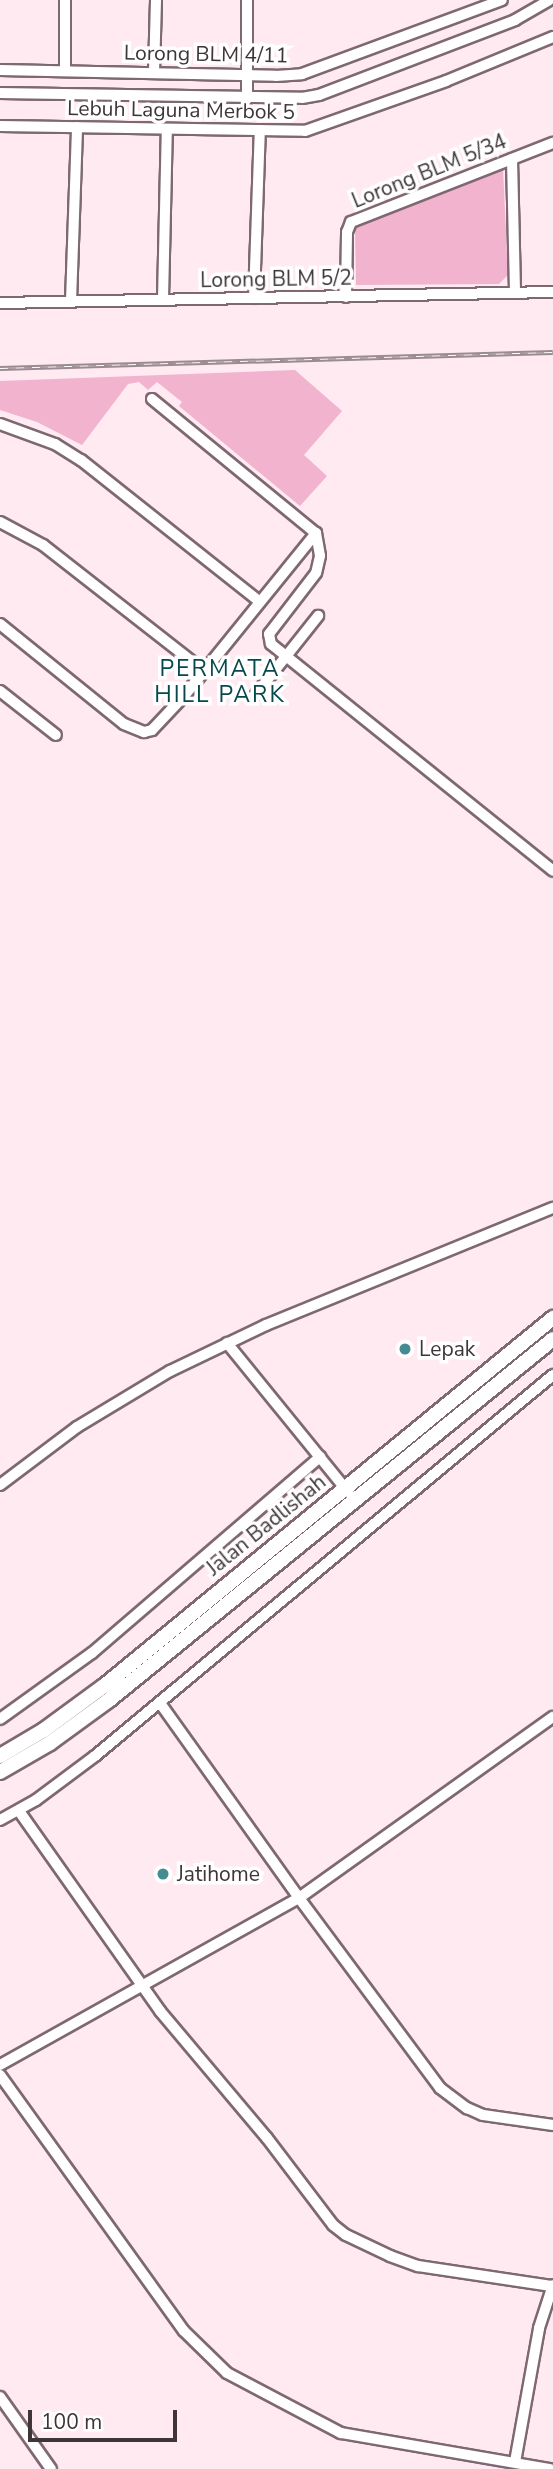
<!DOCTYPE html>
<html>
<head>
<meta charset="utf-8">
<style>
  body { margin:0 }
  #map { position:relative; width:553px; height:2469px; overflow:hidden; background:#ffeaf2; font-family:"Nunito Sans",sans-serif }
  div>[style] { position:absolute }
  .green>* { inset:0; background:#f1b3cd }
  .roads { filter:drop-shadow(2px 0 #7e6871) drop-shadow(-2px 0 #7e6871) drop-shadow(0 2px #7e6871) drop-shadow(0 -2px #7e6871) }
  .minor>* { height:10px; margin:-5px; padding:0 5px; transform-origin:5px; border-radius:5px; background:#fff }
  .major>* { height:14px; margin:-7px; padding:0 7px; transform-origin:7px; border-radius:7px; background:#fff }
  .rail>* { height:5px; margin-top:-2.5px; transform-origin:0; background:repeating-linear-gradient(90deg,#fff 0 8px,#9a8b91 0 16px); box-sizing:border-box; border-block:2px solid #9a8b91 }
  .dots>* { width:19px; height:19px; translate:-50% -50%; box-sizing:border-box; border:4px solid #fff; border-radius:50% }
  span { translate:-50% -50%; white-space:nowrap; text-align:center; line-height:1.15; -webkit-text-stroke:7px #fff; paint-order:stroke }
  .street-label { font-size:21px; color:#3e3539 }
  .poi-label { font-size:21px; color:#3e3539 }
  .left { translate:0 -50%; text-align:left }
  .neighbourhood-label { font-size:23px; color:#06484c; letter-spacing:2px }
  .scale { position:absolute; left:28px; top:2410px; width:149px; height:32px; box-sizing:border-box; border:4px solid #3e3539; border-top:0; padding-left:9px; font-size:21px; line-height:24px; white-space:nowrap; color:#3e3539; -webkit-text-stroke:5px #fff; paint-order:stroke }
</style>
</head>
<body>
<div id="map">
  <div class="green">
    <i style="clip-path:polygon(503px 168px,508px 275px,499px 284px,356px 285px,355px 226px)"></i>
    <i style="clip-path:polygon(295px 370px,342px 411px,304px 455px,327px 476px,300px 506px,179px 406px,182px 402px,157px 382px,148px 390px,139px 382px,128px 384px,82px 445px,37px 422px,0 410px,0 381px)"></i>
  </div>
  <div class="roads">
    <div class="minor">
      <i style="left:0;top:70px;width:276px;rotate:1.2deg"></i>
      <i style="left:276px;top:76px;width:26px;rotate:-4deg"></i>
      <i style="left:302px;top:74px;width:213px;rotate:-20.3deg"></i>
      <i style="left:65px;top:70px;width:70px;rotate:-90deg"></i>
      <i style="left:154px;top:72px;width:72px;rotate:-88.4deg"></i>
      <i style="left:0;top:93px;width:302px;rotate:0.9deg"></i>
      <i style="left:302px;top:98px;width:17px;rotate:-10deg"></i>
      <i style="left:319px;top:95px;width:210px;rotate:-20.9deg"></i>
      <i style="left:515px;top:20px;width:39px;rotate:-30deg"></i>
      <i style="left:247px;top:99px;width:99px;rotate:-90deg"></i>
      <i style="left:0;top:126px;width:305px;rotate:0.9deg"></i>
      <i style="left:305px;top:131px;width:150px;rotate:-19.5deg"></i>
      <i style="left:446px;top:81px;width:116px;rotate:-22.4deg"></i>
      <i style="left:512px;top:159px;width:133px;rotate:88.7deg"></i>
      <i style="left:346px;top:297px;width:65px;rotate:-89.1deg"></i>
      <i style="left:347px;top:232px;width:11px;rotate:-68deg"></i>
      <i style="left:351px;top:222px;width:217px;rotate:-21.4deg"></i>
      <i style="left:254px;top:298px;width:168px;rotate:-88deg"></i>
      <i style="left:163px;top:299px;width:170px;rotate:-88.7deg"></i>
      <i style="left:71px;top:301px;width:174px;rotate:-88deg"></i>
      <i style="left:0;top:303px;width:553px;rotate:-1.14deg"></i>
      <i style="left:152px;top:399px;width:212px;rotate:39.3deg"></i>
      <i style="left:316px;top:533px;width:23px;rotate:80deg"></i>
      <i style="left:320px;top:556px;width:17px;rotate:103deg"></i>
      <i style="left:316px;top:573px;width:77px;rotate:127.6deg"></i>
      <i style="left:269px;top:634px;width:10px;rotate:79deg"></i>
      <i style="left:271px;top:644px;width:362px;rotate:38.8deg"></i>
      <i style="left:0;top:424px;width:59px;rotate:20deg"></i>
      <i style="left:55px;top:444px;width:31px;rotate:32deg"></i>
      <i style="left:81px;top:460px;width:228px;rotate:38.4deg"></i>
      <i style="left:0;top:522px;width:49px;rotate:28.1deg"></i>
      <i style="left:43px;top:545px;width:204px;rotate:38deg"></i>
      <i style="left:0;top:624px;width:159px;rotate:38.9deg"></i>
      <i style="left:124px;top:724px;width:22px;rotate:22deg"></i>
      <i style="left:144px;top:732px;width:8px;rotate:-14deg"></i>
      <i style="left:152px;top:730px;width:47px;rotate:-46.7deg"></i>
      <i style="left:184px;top:696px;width:210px;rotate:-51deg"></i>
      <i style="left:0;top:691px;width:71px;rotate:38.2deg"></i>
      <i style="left:256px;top:694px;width:100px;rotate:-51.5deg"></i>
      <i style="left:227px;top:1343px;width:193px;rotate:50.9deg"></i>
      <i style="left:0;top:1485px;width:96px;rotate:-37deg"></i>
      <i style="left:77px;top:1427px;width:109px;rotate:-31.1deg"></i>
      <i style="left:170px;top:1371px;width:106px;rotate:-25.6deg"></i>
      <i style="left:266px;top:1325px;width:310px;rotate:-22.2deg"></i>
      <i style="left:160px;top:1703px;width:239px;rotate:54.5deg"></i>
      <i style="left:299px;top:1898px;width:237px;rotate:53.4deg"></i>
      <i style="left:440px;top:2088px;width:34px;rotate:37deg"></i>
      <i style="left:467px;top:2108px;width:17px;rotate:24deg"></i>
      <i style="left:483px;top:2115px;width:71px;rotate:8.1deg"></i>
      <i style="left:0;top:1719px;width:113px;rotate:-35.7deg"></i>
      <i style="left:92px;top:1653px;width:301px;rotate:-40.7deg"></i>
      <i style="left:19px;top:1811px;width:245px;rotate:54.8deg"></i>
      <i style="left:160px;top:2011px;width:166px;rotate:49.9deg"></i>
      <i style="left:267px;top:2138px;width:109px;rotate:52.8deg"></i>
      <i style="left:333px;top:2225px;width:16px;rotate:38deg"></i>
      <i style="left:346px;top:2235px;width:49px;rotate:25.5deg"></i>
      <i style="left:390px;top:2256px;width:30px;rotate:20deg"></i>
      <i style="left:418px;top:2266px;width:135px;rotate:8.5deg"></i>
      <i style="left:0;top:1820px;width:41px;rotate:-29.1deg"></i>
      <i style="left:36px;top:1800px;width:74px;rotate:-36.7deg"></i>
      <i style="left:95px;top:1756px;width:596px;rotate:-39.76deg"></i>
      <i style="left:0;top:2065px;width:342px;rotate:-29.2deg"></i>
      <i style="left:299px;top:1898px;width:312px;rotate:-35.5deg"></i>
      <i style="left:0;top:2075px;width:315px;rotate:54.3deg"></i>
      <i style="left:184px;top:2331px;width:60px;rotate:44.3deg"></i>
      <i style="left:227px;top:2373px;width:129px;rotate:27.8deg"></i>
      <i style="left:341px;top:2433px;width:212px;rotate:9.8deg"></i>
      <i style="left:0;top:2397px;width:88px;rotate:54.7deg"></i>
      <i style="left:515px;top:2462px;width:136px;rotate:-79.8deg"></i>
      <i style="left:539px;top:2328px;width:45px;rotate:-72deg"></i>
    </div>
    <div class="major">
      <i style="left:0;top:1756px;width:51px;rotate:-30.6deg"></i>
      <i style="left:44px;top:1730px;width:74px;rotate:-36.3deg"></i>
      <i style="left:104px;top:1686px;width:581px;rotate:-39.34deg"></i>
      <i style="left:0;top:1772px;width:58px;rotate:-30.1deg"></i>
      <i style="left:50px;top:1743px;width:73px;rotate:-36.1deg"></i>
      <i style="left:109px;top:1700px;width:572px;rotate:-39.11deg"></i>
    </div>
  </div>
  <div class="rail">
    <i style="left:0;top:368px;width:553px;rotate:-1.66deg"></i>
  </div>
  <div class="dots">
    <i style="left:405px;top:1349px;background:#448c91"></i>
    <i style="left:163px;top:1874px;background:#448c91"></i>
  </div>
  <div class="street-label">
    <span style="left:206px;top:54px;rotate:1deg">Lorong BLM 4/11</span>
    <span style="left:181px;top:110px;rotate:1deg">Lebuh Laguna Merbok 5</span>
    <span style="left:429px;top:171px;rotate:-22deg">Lorong BLM 5/34</span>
    <span style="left:276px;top:279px;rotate:-1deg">Lorong BLM 5/2</span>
    <span style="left:266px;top:1525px;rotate:-39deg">Jalan Badlishah</span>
  </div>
  <div class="poi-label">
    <span class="left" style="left:419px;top:1349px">Lepak</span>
    <span class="left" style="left:177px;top:1874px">Jatihome</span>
  </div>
  <div class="neighbourhood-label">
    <span style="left:220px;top:682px">PERMATA<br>HILL PARK</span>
  </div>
  <div class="scale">100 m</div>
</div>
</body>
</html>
